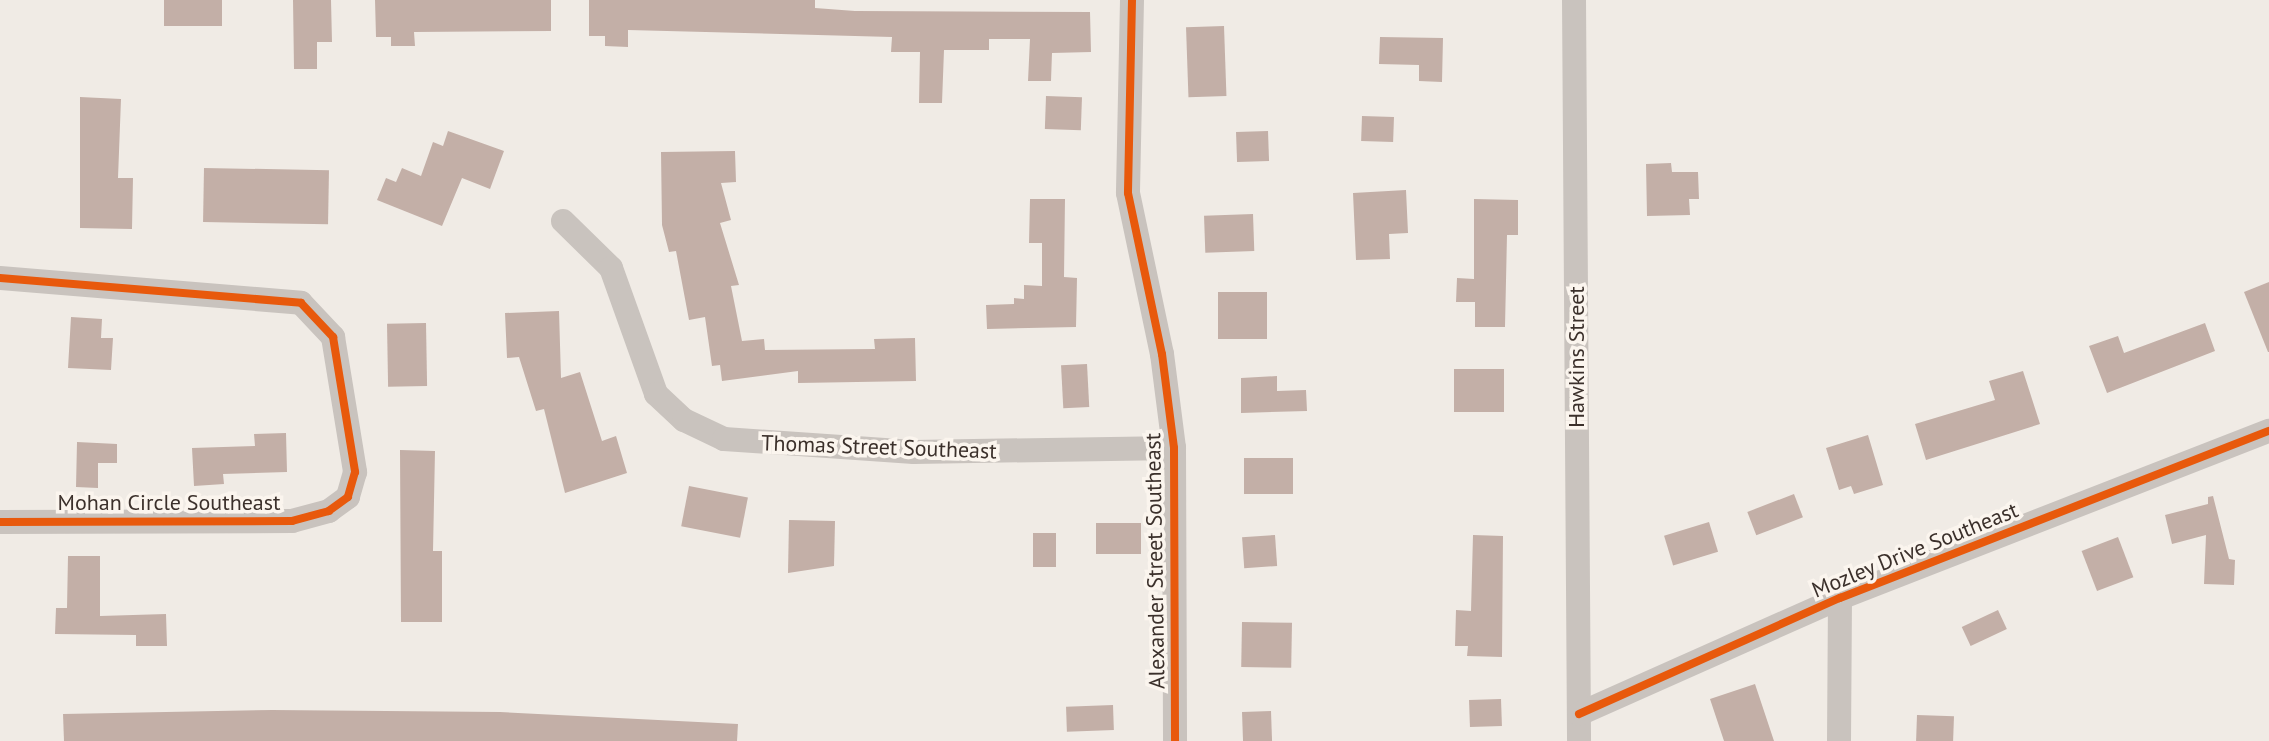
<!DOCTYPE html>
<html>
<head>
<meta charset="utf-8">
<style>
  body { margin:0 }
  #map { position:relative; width:2269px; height:741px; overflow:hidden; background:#f0ebe5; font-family:"PT Sans",sans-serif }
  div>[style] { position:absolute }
  .building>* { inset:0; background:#c3afa7; transform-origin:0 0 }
  .minor>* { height:24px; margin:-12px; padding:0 12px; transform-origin:12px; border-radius:12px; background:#c9c3be }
  .cycleway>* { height:8px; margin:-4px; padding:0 4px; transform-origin:4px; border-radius:4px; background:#e8590c }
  span { translate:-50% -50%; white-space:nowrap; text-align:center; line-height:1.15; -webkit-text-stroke:7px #fbf5ee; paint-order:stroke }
  .street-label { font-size:22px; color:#3b302b }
</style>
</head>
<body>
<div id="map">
  <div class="building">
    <i style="left:164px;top:0;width:58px;height:26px"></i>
    <i style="clip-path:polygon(293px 0,331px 0,332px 42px,317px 42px,317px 69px,294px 69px)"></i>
    <i style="clip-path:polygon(375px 0,551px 0,551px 31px,414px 32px,415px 46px,391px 46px,391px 37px,376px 37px)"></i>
    <i style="clip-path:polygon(589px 0,815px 0,815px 8px,855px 11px,1090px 12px,1091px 52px,1052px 53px,1051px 81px,1028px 81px,1030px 39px,989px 39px,989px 50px,944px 50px,942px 103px,919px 103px,920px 52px,891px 52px,892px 37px,628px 30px,628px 47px,605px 46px,605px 36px,589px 36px)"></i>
    <i style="left:1224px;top:26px;width:70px;height:38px;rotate:88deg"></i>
    <i style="clip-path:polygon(1380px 37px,1443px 38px,1442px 82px,1419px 81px,1419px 65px,1379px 64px)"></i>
    <i style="left:1046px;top:96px;width:36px;height:33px;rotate:2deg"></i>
    <i style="clip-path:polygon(80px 97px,121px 99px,118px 178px,133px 178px,132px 229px,80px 228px)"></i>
    <i style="left:1362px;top:116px;width:32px;height:25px;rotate:2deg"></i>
    <i style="clip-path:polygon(448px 131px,504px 151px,490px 189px,462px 178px,442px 226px,377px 200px,386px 178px,396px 182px,402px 168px,421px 176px,433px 142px,443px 146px)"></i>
    <i style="left:1268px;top:131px;width:30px;height:32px;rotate:88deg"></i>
    <i style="clip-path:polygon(735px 151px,736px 182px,721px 183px,731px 220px,720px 223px,739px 285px,731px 286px,742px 341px,764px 339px,765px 350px,875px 349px,874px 339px,915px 338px,916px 381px,798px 383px,798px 371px,722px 381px,720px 365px,712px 366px,705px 317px,689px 320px,676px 251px,669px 252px,662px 225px,661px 152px)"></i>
    <i style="clip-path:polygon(1671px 163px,1672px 172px,1698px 172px,1699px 199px,1689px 199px,1690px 215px,1647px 216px,1646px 164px)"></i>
    <i style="left:204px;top:168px;width:125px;height:54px;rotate:1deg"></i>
    <i style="clip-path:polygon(1406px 190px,1408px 233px,1389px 234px,1390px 259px,1356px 260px,1353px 193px)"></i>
    <i style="clip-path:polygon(1030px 199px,1065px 199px,1064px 277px,1077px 278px,1076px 327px,987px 329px,986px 305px,1014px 304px,1014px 298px,1024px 299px,1024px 285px,1042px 286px,1042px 243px,1029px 243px)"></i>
    <i style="clip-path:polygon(1474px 199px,1518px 200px,1518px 235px,1507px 235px,1505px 327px,1475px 327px,1475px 302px,1456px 302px,1457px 278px,1474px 279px)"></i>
    <i style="left:1253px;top:214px;width:37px;height:49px;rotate:88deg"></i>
    <i style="clip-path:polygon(2269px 282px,2269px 352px,2268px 352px,2244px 292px)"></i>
    <i style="left:1218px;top:292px;width:49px;height:47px"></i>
    <i style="clip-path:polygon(559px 311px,561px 378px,580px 372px,602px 441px,616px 436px,627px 473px,565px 493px,544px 409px,536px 411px,519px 357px,507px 358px,505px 313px)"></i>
    <i style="clip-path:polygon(71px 317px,102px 319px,101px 338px,113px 338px,111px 370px,68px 368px)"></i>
    <i style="left:426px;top:323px;width:63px;height:39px;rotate:89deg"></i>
    <i style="clip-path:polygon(2205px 323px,2215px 351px,2107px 393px,2089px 346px,2118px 336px,2124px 353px)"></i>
    <i style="left:1087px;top:364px;width:43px;height:26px;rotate:87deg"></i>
    <i style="left:1504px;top:369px;width:43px;height:50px;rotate:90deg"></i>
    <i style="clip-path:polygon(2023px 371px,2040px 424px,1926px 460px,1915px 424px,1995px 400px,1989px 381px)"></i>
    <i style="clip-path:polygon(1277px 376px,1277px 391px,1306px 390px,1307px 411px,1241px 413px,1241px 378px)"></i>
    <i style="clip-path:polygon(286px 433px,287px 472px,223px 474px,224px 484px,194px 486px,192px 448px,255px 446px,254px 434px)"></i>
    <i style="clip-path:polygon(1868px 435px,1883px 485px,1854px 494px,1851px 486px,1839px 490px,1826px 448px)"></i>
    <i style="clip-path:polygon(77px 442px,117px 444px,117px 463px,98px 463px,98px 488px,76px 487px)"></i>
    <i style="clip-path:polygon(400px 450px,435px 451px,433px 551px,442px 551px,442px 622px,401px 622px)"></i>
    <i style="left:1244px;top:458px;width:49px;height:36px"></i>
    <i style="left:689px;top:486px;width:60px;height:41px;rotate:11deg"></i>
    <i style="left:1794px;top:494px;width:25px;height:50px;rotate:69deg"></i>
    <i style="clip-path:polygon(2213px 496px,2229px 559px,2235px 560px,2234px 585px,2204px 584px,2206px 535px,2172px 544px,2165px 515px,2208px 504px,2208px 497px)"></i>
    <i style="clip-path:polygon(789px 520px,835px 521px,834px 566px,788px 573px)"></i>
    <i style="left:1709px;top:522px;width:31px;height:47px;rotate:73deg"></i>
    <i style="left:1096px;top:523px;width:45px;height:31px"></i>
    <i style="left:1033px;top:533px;width:23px;height:34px"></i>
    <i style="left:1275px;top:535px;width:31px;height:33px;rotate:86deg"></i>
    <i style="clip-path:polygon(1473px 535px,1503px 536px,1502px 657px,1467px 656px,1468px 646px,1455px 646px,1456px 610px,1471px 611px)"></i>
    <i style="left:2118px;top:537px;width:43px;height:39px;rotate:69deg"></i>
    <i style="clip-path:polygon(68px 556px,100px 556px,100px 616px,166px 614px,167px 646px,136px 646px,136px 635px,55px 634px,56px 608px,67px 608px)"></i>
    <i style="left:1998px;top:610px;width:21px;height:40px;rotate:65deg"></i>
    <i style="left:1242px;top:622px;width:50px;height:45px;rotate:1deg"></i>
    <i style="clip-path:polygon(1755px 684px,1774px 741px,1724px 741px,1710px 699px)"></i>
    <i style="left:1501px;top:699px;width:27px;height:32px;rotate:88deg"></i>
    <i style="left:1113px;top:705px;width:25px;height:47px;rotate:88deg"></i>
    <i style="clip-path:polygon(272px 710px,500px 712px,738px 724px,737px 741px,64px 741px,63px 714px)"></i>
    <i style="left:1271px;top:711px;width:30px;height:29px;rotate:88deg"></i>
    <i style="left:1917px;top:715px;width:37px;height:26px;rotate:2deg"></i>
  </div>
  <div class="minor">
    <i style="left:1132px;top:0;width:193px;rotate:91.2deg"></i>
    <i style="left:1128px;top:193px;width:165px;rotate:78.1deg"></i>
    <i style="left:1162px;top:354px;width:95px;rotate:82.7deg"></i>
    <i style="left:1174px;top:448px;width:293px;rotate:89.8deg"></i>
    <i style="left:1574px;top:0;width:741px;rotate:89.61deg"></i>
    <i style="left:563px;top:221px;width:67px;rotate:44.4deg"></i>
    <i style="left:611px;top:268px;width:134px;rotate:70.3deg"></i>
    <i style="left:656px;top:394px;width:38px;rotate:43deg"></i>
    <i style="left:684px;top:420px;width:44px;rotate:25.4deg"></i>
    <i style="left:724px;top:439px;width:190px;rotate:3.9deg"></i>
    <i style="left:914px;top:452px;width:260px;rotate:-0.9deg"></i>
    <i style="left:0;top:278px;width:302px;rotate:4.7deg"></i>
    <i style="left:301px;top:303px;width:47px;rotate:46.7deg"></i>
    <i style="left:333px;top:337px;width:137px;rotate:80.7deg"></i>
    <i style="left:355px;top:472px;width:26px;rotate:106deg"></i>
    <i style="left:348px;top:497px;width:24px;rotate:144deg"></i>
    <i style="left:329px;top:511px;width:38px;rotate:165deg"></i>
    <i style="left:292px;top:521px;width:292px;rotate:179.8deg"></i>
    <i style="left:1579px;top:714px;width:286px;rotate:-24deg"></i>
    <i style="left:1840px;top:598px;width:460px;rotate:-21.3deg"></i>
    <i style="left:1839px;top:741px;width:143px;rotate:-89.6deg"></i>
  </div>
  <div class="cycleway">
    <i style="left:1132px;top:0;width:193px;rotate:91.2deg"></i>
    <i style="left:1128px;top:193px;width:165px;rotate:78.1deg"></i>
    <i style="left:1162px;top:354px;width:95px;rotate:82.7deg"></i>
    <i style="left:1174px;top:448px;width:293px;rotate:89.8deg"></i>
    <i style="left:0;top:278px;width:302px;rotate:4.7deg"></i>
    <i style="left:301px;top:303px;width:47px;rotate:46.7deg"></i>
    <i style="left:333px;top:337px;width:137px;rotate:80.7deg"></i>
    <i style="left:355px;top:472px;width:26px;rotate:106deg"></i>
    <i style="left:348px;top:497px;width:24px;rotate:144deg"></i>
    <i style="left:329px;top:511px;width:38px;rotate:165deg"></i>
    <i style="left:292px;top:521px;width:292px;rotate:179.8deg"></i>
    <i style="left:1579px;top:714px;width:286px;rotate:-24deg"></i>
    <i style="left:1840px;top:598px;width:460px;rotate:-21.3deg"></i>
  </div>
  <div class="street-label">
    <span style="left:1577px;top:357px;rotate:-90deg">Hawkins Street</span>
    <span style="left:879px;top:447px;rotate:2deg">Thomas Street Southeast</span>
    <span style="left:169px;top:503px">Mohan Circle Southeast</span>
    <span style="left:1915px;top:550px;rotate:-22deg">Mozley Drive Southeast</span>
    <span style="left:1155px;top:561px;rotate:-91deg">Alexander Street Southeast</span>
  </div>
</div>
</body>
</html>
